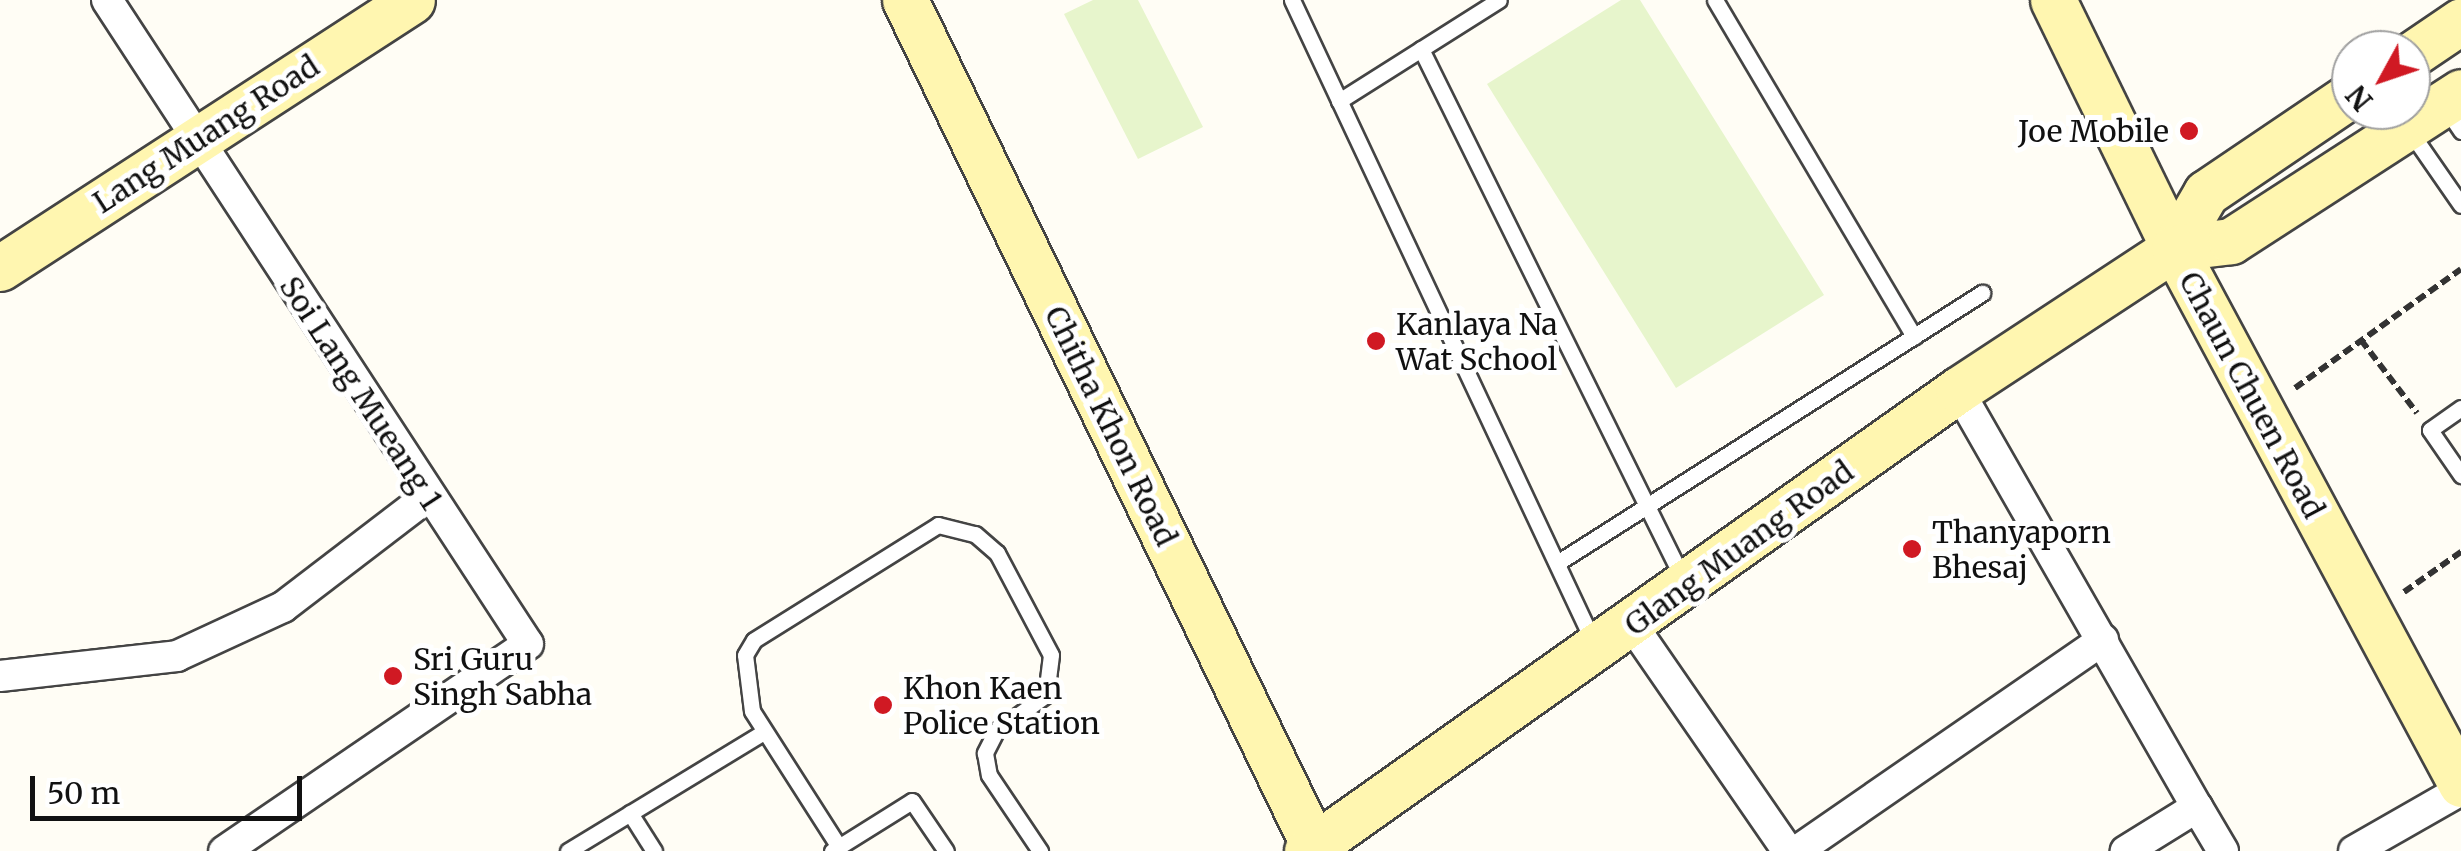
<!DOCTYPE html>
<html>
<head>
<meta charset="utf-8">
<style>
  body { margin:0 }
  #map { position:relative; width:2461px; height:851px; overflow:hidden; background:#fffdf5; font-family:Merriweather,serif }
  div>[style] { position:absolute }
  .pitch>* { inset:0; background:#e7f5cc }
  .path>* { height:6px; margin-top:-3px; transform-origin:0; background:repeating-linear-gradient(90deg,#333 0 10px,transparent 0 15px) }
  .roads { filter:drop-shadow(2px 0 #444) drop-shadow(-2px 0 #444) drop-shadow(0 2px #444) drop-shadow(0 -2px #444) }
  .lane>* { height:15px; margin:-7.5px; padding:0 7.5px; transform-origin:7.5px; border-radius:7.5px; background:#fff }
  .street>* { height:30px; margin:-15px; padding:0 15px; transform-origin:15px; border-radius:15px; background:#fff }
  .secondary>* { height:45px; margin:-22.5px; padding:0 22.5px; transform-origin:22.5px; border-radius:22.5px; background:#fff6b0 }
  .dots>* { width:28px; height:28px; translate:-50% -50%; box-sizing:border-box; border:5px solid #fff; border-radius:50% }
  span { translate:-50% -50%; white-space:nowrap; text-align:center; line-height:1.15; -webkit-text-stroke:10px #fff; paint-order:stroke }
  .poi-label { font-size:30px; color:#111 }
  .right { translate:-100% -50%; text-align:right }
  .left { translate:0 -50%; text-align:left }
  .street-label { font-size:30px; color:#111 }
  .north { position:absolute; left:2331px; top:30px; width:100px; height:100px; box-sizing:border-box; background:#fff; border:2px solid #a0a0a0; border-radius:50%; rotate:230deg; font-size:28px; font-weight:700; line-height:40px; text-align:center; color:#111 }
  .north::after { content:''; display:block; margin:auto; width:35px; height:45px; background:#d01923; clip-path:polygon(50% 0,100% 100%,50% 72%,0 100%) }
  .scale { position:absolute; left:30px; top:776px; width:272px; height:45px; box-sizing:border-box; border:5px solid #111; border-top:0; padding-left:12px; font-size:30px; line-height:35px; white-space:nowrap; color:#111; -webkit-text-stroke:8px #fff; paint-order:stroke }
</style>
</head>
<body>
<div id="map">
  <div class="pitch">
    <i style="clip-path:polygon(1093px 0,1138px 0,1203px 127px,1138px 159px,1064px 14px)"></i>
    <i style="clip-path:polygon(1621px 0,1640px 0,1824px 295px,1676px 388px,1487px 84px)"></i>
  </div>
  <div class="path">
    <i style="left:2361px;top:340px;width:92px;rotate:52.5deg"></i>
    <i style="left:2295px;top:388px;width:204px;rotate:-35.6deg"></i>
    <i style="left:2404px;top:592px;width:70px;rotate:-35.1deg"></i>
  </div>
  <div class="roads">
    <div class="lane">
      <i style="left:1292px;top:0;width:708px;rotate:64.85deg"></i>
      <i style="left:1715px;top:0;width:391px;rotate:59.4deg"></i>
      <i style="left:1421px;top:49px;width:591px;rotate:63.69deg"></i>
      <i style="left:1339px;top:101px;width:189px;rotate:-32.3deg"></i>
      <i style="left:2445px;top:107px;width:29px;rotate:56deg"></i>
      <i style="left:2409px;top:130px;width:91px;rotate:55.3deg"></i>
      <i style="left:2461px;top:408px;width:38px;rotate:145deg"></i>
      <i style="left:2430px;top:430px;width:55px;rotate:55.4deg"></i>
      <i style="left:1557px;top:563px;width:504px;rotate:-32.43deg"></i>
      <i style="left:630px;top:813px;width:45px;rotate:57.7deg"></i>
      <i style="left:839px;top:847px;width:161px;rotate:-122.6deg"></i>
      <i style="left:752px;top:711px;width:56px;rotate:-97.1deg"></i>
      <i style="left:745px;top:655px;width:17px;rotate:-59deg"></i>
      <i style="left:754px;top:640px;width:217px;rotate:-32deg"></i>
      <i style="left:938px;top:525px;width:38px;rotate:14deg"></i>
      <i style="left:975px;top:534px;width:29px;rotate:41deg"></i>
      <i style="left:997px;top:553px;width:115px;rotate:62.1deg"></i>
      <i style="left:1051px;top:655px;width:40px;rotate:97.1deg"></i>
      <i style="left:1046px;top:695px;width:62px;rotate:144.2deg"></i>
      <i style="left:996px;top:731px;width:25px;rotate:117deg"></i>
      <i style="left:985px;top:753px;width:22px;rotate:80deg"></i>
      <i style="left:989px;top:775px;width:92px;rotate:56.1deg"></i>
      <i style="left:568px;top:851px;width:229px;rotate:-31.3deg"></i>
      <i style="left:832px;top:851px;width:94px;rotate:-32deg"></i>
      <i style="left:912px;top:801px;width:60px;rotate:55.8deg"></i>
    </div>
    <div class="street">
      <i style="left:107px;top:0;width:769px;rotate:56.83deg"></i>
      <i style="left:528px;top:644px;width:368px;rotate:145.7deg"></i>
      <i style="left:1958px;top:390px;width:481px;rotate:60.2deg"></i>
      <i style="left:2197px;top:807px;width:84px;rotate:148.2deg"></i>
      <i style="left:1632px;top:625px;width:275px;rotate:55.4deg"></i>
      <i style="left:0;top:676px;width:178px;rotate:-6.4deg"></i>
      <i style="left:177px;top:656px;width:117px;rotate:-24.8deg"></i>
      <i style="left:283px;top:607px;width:181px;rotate:-37.4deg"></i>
      <i style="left:2197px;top:807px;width:51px;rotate:59.4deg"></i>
      <i style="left:1797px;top:851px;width:372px;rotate:-34.6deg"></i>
      <i style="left:2354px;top:851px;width:123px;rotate:-29.7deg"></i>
    </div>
    <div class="secondary">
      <i style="left:905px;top:0;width:940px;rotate:64.2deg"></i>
      <i style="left:2053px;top:0;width:276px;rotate:64deg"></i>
      <i style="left:2174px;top:248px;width:608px;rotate:61.83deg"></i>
      <i style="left:2411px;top:55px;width:60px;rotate:-34.2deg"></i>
      <i style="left:2174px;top:248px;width:64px;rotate:-59.8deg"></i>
      <i style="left:2206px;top:193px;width:175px;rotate:-34.1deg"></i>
      <i style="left:0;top:268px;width:491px;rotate:-33deg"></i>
      <i style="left:1307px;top:851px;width:798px;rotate:-35.3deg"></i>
      <i style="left:1958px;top:390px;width:258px;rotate:-33.3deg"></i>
      <i style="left:2174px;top:248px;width:57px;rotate:-7deg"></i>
      <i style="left:2231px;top:241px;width:274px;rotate:-32.9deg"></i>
    </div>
  </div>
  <div class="dots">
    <i style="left:2189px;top:131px;background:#d01923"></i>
    <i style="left:1376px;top:341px;background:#d01923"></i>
    <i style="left:1912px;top:549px;background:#d01923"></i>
    <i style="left:393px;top:676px;background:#d01923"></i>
    <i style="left:883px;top:705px;background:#d01923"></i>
  </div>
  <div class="poi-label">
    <span class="right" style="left:2169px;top:131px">Joe Mobile</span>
    <span class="left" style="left:1396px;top:341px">Kanlaya Na<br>Wat School</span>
    <span class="left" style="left:1932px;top:549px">Thanyaporn<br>Bhesaj</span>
    <span class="left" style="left:413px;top:676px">Sri Guru<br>Singh Sabha</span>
    <span class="left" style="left:903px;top:705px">Khon Kaen<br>Police Station</span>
  </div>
  <div class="street-label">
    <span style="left:206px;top:134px;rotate:-33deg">Lang Muang Road</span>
    <span style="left:361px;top:393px;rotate:57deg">Soi Lang Mueang 1</span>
    <span style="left:2252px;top:395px;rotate:62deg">Chaun Chuen Road</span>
    <span style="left:1111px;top:426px;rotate:64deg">Chitha Khon Road</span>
    <span style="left:1739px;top:548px;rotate:-36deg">Glang Muang Road</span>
  </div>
  <div class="north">N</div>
  <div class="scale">50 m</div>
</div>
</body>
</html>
